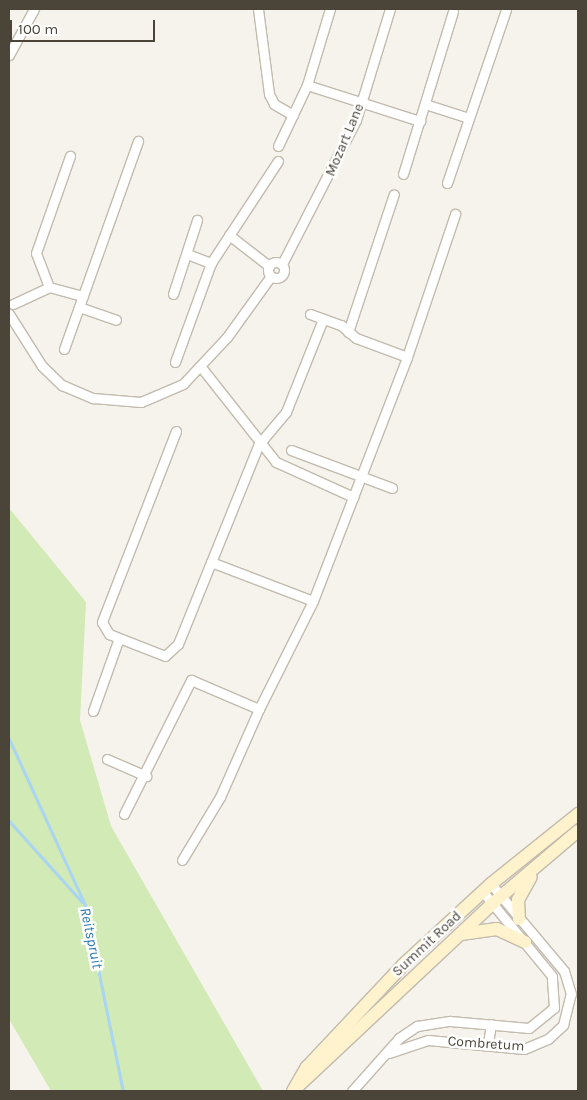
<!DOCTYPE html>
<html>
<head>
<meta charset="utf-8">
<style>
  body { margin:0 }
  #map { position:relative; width:587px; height:1100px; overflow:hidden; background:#f6f3ec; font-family:Karla,sans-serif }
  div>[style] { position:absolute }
  .green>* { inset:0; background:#d2eab5 }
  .stream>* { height:3px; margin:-1.5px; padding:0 1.5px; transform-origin:1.5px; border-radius:1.5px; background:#a9d4f2 }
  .roads { filter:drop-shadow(1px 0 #c2bbae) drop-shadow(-1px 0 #c2bbae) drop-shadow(0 1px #c2bbae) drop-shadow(0 -1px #c2bbae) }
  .street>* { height:9px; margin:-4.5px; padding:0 4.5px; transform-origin:4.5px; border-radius:4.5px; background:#fff }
  .street>.ring { margin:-4.5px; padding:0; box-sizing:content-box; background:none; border:9px solid #fff; border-radius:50% }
  .secondary>* { height:12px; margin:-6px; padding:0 6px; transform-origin:6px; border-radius:6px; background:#fff3cd }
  span { translate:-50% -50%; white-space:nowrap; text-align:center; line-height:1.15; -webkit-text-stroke:5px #fff; paint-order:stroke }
  .street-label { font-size:14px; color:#4b4439 }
  .water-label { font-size:15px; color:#2e7ab2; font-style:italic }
  .frame { position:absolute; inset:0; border:10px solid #4b4439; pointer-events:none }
  .scale { position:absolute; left:10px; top:20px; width:145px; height:22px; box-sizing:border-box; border:2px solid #4b4439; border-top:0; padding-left:6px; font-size:15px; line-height:18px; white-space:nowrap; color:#4b4439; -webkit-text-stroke:4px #fff; paint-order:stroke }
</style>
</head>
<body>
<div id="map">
  <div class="green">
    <i style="clip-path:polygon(9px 508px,86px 602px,80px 720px,111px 826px,263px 1091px,51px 1091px,9px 1019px)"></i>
  </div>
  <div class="stream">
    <i style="left:9px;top:739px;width:183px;rotate:65.4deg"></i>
    <i style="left:85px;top:905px;width:190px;rotate:78.5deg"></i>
    <i style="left:9px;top:821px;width:109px;rotate:48deg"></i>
  </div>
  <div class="roads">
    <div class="street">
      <i style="left:258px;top:9px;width:86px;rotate:82.6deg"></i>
      <i style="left:269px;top:94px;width:11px;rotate:63deg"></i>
      <i style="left:274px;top:104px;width:22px;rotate:30deg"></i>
      <i style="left:9px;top:55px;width:52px;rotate:-61.5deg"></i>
      <i style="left:307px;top:85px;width:119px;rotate:17.7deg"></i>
      <i style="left:425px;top:104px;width:46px;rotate:17.7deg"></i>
      <i style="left:278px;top:146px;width:68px;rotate:-64.6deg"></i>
      <i style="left:307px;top:85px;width:79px;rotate:-73.2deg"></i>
      <i style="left:403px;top:174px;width:170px;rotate:-72.9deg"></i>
      <i style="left:447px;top:183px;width:183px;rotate:-71.2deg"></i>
      <i style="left:229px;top:235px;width:51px;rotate:37.8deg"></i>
      <i style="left:187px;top:254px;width:26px;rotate:21deg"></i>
      <i class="ring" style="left:268px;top:262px;width:7px;height:7px"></i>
      <i style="left:282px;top:264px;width:162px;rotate:-62.8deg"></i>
      <i style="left:356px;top:120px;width:116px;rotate:-73deg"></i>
      <i style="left:49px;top:287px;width:36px;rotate:-111deg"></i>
      <i style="left:36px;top:253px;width:103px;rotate:-70.7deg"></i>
      <i style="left:173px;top:294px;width:78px;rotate:-72deg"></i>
      <i style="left:13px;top:304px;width:40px;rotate:-25deg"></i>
      <i style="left:49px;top:287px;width:35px;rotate:15deg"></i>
      <i style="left:79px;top:307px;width:39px;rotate:19deg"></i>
      <i style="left:9px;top:314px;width:62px;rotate:57.6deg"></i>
      <i style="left:42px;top:366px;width:28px;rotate:44deg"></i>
      <i style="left:62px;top:385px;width:34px;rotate:23deg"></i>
      <i style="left:93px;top:398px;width:48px;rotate:4.8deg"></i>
      <i style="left:141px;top:402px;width:46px;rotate:-23.2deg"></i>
      <i style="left:183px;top:384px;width:64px;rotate:-46.9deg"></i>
      <i style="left:227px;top:337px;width:75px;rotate:-54.2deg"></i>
      <i style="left:310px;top:314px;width:33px;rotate:20deg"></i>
      <i style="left:341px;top:325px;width:20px;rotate:41deg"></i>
      <i style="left:356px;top:338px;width:54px;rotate:20.4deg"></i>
      <i style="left:348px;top:332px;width:145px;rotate:-71.6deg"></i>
      <i style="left:64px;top:349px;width:221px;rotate:-70.4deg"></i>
      <i style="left:175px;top:362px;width:105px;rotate:-70deg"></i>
      <i style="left:211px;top:263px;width:122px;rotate:-56.7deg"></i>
      <i style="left:201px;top:367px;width:121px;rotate:51.7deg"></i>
      <i style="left:276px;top:462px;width:85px;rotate:24.4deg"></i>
      <i style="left:176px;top:431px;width:205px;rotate:111.2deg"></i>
      <i style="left:102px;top:622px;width:14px;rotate:60deg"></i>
      <i style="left:109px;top:634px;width:60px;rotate:21.4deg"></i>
      <i style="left:165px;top:656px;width:18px;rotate:-43deg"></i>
      <i style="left:178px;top:644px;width:216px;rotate:-68deg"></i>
      <i style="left:259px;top:444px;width:42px;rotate:-49.8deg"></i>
      <i style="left:286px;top:412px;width:100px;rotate:-68.3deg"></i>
      <i style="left:291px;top:450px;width:108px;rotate:20.6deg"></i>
      <i style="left:211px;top:562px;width:109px;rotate:20.9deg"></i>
      <i style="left:313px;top:601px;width:261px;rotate:-68.9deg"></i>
      <i style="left:407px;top:357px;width:151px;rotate:-71.4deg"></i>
      <i style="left:93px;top:711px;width:77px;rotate:-70.4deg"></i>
      <i style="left:107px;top:759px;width:43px;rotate:23.6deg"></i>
      <i style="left:124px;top:814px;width:150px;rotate:-63.4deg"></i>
      <i style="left:191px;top:680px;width:74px;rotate:23.1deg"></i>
      <i style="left:259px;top:709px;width:121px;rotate:-63.4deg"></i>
      <i style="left:182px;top:860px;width:74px;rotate:-58.9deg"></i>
      <i style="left:220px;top:797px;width:96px;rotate:-66.1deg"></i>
      <i style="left:488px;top:1043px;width:19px;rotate:-81deg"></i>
      <i style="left:389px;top:1053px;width:41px;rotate:-18.4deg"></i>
      <i style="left:428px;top:1040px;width:96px;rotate:5.4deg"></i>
      <i style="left:524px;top:1049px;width:26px;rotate:-23deg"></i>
      <i style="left:548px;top:1039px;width:21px;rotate:-43deg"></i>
      <i style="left:563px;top:1025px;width:32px;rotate:-76deg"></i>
      <i style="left:571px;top:994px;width:24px;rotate:-107deg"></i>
      <i style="left:564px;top:971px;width:114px;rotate:-130deg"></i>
      <i style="left:352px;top:1091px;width:71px;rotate:-48.4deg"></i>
      <i style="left:399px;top:1038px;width:22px;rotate:-34deg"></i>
      <i style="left:417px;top:1026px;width:33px;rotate:-9deg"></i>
      <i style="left:450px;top:1021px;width:79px;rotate:5.1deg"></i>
      <i style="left:529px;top:1028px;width:32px;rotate:-39deg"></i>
      <i style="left:554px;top:1008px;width:32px;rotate:-94deg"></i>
      <i style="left:552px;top:976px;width:109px;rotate:-129.4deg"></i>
    </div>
    <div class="secondary">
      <i style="left:519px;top:919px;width:19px;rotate:-93deg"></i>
      <i style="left:518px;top:900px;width:26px;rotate:-61deg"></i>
      <i style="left:461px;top:934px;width:36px;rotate:-8deg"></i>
      <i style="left:497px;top:929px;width:31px;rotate:25deg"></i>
      <i style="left:294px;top:1090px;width:273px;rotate:-43.2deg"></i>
      <i style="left:493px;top:903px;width:111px;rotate:-40.3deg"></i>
      <i style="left:293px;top:1091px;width:28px;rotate:-60deg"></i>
      <i style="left:307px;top:1067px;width:140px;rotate:-46.7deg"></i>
      <i style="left:403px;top:965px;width:120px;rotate:-42.6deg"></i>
      <i style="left:491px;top:884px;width:112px;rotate:-38.8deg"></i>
    </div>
  </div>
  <div class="street-label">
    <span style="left:345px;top:140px;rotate:-67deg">Mozart Lane</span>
    <span style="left:427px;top:944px;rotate:-43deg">Summit Road</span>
    <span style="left:486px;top:1044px;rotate:4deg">Combretum</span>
  </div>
  <div class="water-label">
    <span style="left:91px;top:938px;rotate:78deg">Reitspruit</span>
  </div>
  <div class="frame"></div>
  <div class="scale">100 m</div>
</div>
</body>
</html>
